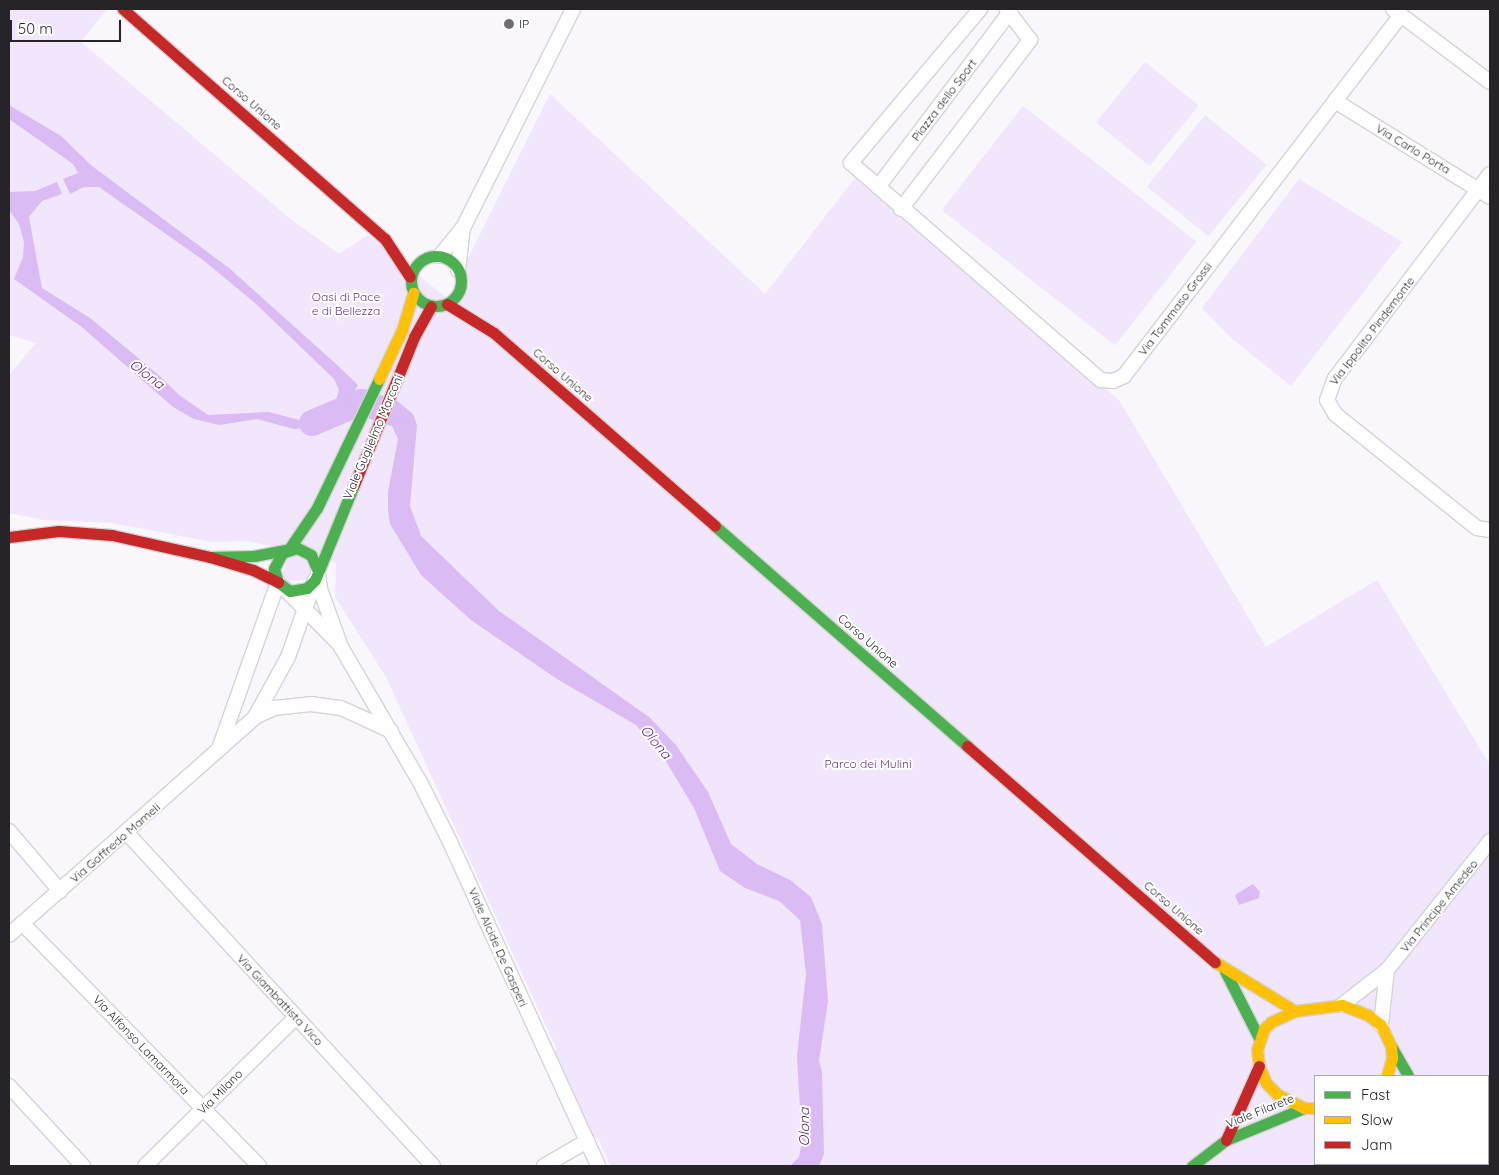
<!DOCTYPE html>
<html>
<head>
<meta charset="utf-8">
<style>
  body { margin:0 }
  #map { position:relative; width:1499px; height:1175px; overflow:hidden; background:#f9f6fc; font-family:Quicksand,sans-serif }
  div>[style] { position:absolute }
  .green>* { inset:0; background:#f1e6fb; transform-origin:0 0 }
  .water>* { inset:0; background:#dabbf4 }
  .river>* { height:26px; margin:-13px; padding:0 13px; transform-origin:13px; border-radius:13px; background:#dabbf4 }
  .roads { filter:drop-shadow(1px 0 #d5d3d7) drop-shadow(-1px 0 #d5d3d7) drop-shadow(0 1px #d5d3d7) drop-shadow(0 -1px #d5d3d7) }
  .street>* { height:14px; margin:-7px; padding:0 7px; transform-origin:7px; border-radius:7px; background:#fefeff }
  .fast>* { height:11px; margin:-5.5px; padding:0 5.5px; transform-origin:5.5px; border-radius:5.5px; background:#4caf50 }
  .fast>.ring { margin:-5.5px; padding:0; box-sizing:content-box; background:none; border:11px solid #4caf50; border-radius:50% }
  .slow>* { height:11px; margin:-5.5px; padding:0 5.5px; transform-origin:5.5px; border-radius:5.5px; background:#ffc107 }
  .jam>* { height:11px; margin:-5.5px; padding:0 5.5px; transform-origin:5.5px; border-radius:5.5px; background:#c62828 }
  .dots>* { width:14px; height:14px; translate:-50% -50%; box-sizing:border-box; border:2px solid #fff; border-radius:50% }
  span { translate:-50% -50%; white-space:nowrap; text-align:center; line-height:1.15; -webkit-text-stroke:4px #fff; paint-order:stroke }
  .poi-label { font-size:12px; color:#262428 }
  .left { translate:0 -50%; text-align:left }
  .street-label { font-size:12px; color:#262428 }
  .park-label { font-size:12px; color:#68338d }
  .water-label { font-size:14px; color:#5b247d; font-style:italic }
  .frame { position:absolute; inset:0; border:10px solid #262428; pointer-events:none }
  .legend { position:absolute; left:1314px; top:1075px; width:175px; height:90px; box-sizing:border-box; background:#fff; border:1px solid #a8a7a9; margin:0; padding:6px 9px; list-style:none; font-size:15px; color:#262428 }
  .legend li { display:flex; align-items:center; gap:10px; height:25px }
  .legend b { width:25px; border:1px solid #a8a7a9 }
  .scale { position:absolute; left:10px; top:20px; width:111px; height:22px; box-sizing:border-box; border:2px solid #262428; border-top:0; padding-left:6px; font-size:15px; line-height:18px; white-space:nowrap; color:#262428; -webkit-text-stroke:4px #fff; paint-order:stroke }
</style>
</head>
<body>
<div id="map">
  <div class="green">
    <i style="clip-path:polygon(evenodd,9px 9px,107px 9px,81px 42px,293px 221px,339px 254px,368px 235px,448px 299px,550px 94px,765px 294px,855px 178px,1119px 400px,1266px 647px,1377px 580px,1490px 765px,1490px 1166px,610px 1166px,598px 1138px,594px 1137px,555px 1052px,557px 1050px,386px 677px,335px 597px,336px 563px,310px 557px,312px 579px,280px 582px,289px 551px,249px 541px,212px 542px,112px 523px,43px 520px,9px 513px,9px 375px,36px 343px,9px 335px,9px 9px,1315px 1076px,1488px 1076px,1488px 1164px,1315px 1164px,1315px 1076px)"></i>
    <i style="left:1145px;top:62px;width:69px;height:78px;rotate:39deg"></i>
    <i style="left:1023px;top:106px;width:220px;height:132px;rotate:38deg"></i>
    <i style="left:1205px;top:115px;width:79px;height:92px;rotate:39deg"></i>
    <i style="clip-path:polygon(1299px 179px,1402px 242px,1291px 386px,1230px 337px,1202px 308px)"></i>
  </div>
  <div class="water">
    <i style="clip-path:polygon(9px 105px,61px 136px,92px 166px,229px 268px,335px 363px,358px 385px,341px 416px,317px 428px,294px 429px,257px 419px,219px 425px,194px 419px,173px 407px,83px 328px,14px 279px,23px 257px,24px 242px,19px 224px,9px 210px,9px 192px,35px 191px,57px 182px,62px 194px,42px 201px,29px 217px,42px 288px,90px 318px,161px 377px,179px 395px,208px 415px,269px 412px,299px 420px,324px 413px,336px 400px,339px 390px,334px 379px,255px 303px,203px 260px,99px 187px,84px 187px,70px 194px,63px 179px,78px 173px,73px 164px,9px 119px)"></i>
    <i style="clip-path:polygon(396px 400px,413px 414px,417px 425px,410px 506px,421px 536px,499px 611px,649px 717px,676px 745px,708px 792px,731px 844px,757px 864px,790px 880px,811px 897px,822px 924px,828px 1001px,819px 1061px,822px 1072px,824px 1154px,819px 1166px,790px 1166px,799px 1157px,802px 1142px,797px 1056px,806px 974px,800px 920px,779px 901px,745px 888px,720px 871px,694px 808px,664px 758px,636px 725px,557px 679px,471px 620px,421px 575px,390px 524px,388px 510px,388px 492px,398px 439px,392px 426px,384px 423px)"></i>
    <i style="clip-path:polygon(1253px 884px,1260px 892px,1259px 898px,1239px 905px,1235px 895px)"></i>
  </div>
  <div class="river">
    <i style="left:312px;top:423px;width:54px;rotate:-22.8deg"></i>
    <i style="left:362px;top:402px;width:30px;rotate:20deg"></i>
  </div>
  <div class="roads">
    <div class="street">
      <i style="left:980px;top:9px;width:201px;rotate:130deg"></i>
      <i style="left:851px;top:163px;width:331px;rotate:41deg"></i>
      <i style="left:1101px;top:380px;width:12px;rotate:5deg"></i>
      <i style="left:1113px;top:381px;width:12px;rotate:-24deg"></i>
      <i style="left:1124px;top:376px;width:455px;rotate:-52.5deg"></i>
      <i style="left:1393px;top:9px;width:121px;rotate:37deg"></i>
      <i style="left:1335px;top:101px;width:182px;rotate:31.8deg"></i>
      <i style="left:1490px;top:174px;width:256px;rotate:127.2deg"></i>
      <i style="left:1335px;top:378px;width:23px;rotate:110deg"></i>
      <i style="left:1327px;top:400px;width:16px;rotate:60deg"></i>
      <i style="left:1335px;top:414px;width:182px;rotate:38.8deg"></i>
      <i style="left:1477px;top:528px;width:13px;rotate:9deg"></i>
      <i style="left:878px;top:187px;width:219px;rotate:-53deg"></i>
      <i style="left:901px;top:209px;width:213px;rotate:-52.6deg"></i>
      <i style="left:1030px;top:40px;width:39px;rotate:-127deg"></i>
      <i style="left:440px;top:256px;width:38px;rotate:-51deg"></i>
      <i style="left:464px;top:226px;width:243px;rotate:-63.3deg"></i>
      <i style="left:458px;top:270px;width:43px;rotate:-83.4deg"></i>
      <i style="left:318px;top:572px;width:17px;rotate:83deg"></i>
      <i style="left:320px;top:589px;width:62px;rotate:70.1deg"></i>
      <i style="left:341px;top:647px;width:159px;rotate:59.7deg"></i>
      <i style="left:421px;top:784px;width:65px;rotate:63.4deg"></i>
      <i style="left:450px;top:842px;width:356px;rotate:65.4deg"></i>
      <i style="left:284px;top:588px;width:77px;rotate:45.5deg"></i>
      <i style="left:255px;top:717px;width:21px;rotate:-25deg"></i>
      <i style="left:274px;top:708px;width:37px;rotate:-6deg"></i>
      <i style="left:311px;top:704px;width:30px;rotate:8deg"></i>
      <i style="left:341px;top:708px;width:55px;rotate:24.7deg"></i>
      <i style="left:220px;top:746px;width:174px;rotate:-70.5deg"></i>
      <i style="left:9px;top:831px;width:79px;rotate:49.6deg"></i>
      <i style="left:127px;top:833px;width:452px;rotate:47.4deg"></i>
      <i style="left:22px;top:923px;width:339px;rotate:45.7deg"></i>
      <i style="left:9px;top:935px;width:329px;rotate:-41.5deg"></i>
      <i style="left:255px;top:717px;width:68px;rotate:-61.2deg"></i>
      <i style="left:288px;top:657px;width:82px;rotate:-70.7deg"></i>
      <i style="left:1342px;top:1005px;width:57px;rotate:-37.9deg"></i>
      <i style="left:1387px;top:970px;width:165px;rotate:-51.4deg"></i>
      <i style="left:1381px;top:1025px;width:55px;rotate:-83.8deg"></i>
      <i style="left:9px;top:1086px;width:109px;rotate:47.2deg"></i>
      <i style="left:145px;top:1166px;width:212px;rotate:-44.6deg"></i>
      <i style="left:544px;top:1166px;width:50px;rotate:-30.2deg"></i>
    </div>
    <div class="fast">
      <i class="ring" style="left:411px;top:256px;width:39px;height:39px"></i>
      <i style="left:715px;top:526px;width:335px;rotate:41.1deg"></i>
      <i style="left:210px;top:557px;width:44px;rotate:-1.3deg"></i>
      <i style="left:254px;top:556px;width:36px;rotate:-11deg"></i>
      <i style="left:289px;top:549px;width:50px;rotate:-55.7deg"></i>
      <i style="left:317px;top:508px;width:143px;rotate:-64.3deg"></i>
      <i style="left:317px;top:569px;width:15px;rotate:-113deg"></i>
      <i style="left:311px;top:555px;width:16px;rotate:-153deg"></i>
      <i style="left:297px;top:548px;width:16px;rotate:162deg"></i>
      <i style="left:282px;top:553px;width:18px;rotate:117deg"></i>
      <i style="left:274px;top:569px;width:14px;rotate:73deg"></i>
      <i style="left:278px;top:582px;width:15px;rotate:37deg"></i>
      <i style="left:290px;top:591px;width:17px;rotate:-10deg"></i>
      <i style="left:307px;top:588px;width:11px;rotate:-45deg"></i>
      <i style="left:315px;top:580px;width:103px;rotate:-67.7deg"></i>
      <i style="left:1225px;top:971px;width:75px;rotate:63.1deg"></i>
      <i style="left:1391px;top:1046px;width:34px;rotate:60deg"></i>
      <i style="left:1192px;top:1166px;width:43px;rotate:-37.4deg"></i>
      <i style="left:1226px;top:1140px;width:84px;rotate:-22.3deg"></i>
    </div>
    <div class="slow">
      <i style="left:379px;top:379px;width:54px;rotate:-64.9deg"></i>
      <i style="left:402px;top:330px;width:39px;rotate:-73deg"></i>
      <i style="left:1215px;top:962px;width:94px;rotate:31.5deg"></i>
      <i style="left:1315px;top:1108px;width:11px;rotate:180deg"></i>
      <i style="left:1304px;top:1108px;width:30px;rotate:-153deg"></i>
      <i style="left:1277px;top:1094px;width:16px;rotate:-135deg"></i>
      <i style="left:1266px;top:1083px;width:18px;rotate:-112deg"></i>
      <i style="left:1259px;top:1066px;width:16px;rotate:-97deg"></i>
      <i style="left:1257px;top:1050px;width:22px;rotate:-72deg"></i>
      <i style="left:1264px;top:1029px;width:10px;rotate:-45deg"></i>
      <i style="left:1271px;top:1022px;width:26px;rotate:-25deg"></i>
      <i style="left:1295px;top:1011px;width:47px;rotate:-7.3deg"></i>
      <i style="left:1342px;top:1005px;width:28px;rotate:21deg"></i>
      <i style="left:1368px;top:1015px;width:16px;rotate:38deg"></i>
      <i style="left:1381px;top:1025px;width:23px;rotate:65deg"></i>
      <i style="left:1391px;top:1046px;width:12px;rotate:85deg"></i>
      <i style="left:1392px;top:1058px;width:19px;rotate:106deg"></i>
    </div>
    <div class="jam">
      <i style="left:123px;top:9px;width:349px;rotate:41.3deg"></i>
      <i style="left:385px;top:239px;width:45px;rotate:56.7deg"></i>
      <i style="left:447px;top:304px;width:55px;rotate:31.7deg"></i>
      <i style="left:494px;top:333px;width:293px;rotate:41.1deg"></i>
      <i style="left:354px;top:485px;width:160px;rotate:-67.9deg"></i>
      <i style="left:414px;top:337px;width:35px;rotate:-61deg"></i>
      <i style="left:9px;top:537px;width:50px;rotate:-6.8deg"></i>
      <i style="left:59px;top:531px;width:53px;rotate:4.3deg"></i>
      <i style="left:112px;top:535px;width:100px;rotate:12.7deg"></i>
      <i style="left:210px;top:557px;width:45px;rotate:16.8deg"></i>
      <i style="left:253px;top:570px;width:28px;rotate:26deg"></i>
      <i style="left:967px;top:746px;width:329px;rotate:41.1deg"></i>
      <i style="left:1226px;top:1140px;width:81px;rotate:-66deg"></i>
      <i style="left:1488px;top:1149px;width:3px;rotate:45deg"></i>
    </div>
  </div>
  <div class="dots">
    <i style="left:509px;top:24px;background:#706e72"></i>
  </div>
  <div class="poi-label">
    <span class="left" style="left:519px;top:24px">IP</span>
  </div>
  <div class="street-label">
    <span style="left:944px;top:100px;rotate:-53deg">Piazza dello Sport</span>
    <span style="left:252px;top:103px;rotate:41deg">Corso Unione</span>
    <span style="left:1413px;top:149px;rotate:31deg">Via Carlo Porta</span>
    <span style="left:1175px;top:309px;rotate:-53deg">Via Tommaso Grossi</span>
    <span style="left:1372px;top:331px;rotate:-53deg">Via Ippolito Pindemonte</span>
    <span style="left:563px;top:375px;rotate:41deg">Corso Unione</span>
    <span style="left:373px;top:437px;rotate:-67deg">Viale Guglielmo Marconi</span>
    <span style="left:868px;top:641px;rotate:41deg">Corso Unione</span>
    <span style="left:115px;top:843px;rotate:-41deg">Via Goffredo Mameli</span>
    <span style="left:1439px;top:906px;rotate:-51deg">Via Principe Amedeo</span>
    <span style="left:1174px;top:908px;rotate:41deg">Corso Unione</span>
    <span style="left:498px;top:947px;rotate:66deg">Viale Alcide De Gasperi</span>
    <span style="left:280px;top:1000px;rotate:47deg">Via Giambattista Vico</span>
    <span style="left:141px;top:1045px;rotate:46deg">Via Alfonso Lamarmora</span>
    <span style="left:220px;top:1092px;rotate:-45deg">Via Milano</span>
    <span style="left:1260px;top:1111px;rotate:-22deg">Viale Filarete</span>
  </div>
  <div class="park-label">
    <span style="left:346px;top:304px">Oasi di Pace<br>e di Bellezza</span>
    <span style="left:868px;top:764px">Parco dei Mulini</span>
  </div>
  <div class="water-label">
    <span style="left:147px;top:374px;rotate:37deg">Olona</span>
    <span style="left:656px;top:742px;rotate:50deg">Olona</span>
    <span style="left:804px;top:1127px;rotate:-90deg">Olona</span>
  </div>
  <div class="frame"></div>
  <ul class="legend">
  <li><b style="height:6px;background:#4caf50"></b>Fast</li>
  <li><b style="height:6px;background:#ffc107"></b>Slow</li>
  <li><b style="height:6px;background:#c62828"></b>Jam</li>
  </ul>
  <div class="scale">50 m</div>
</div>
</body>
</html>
